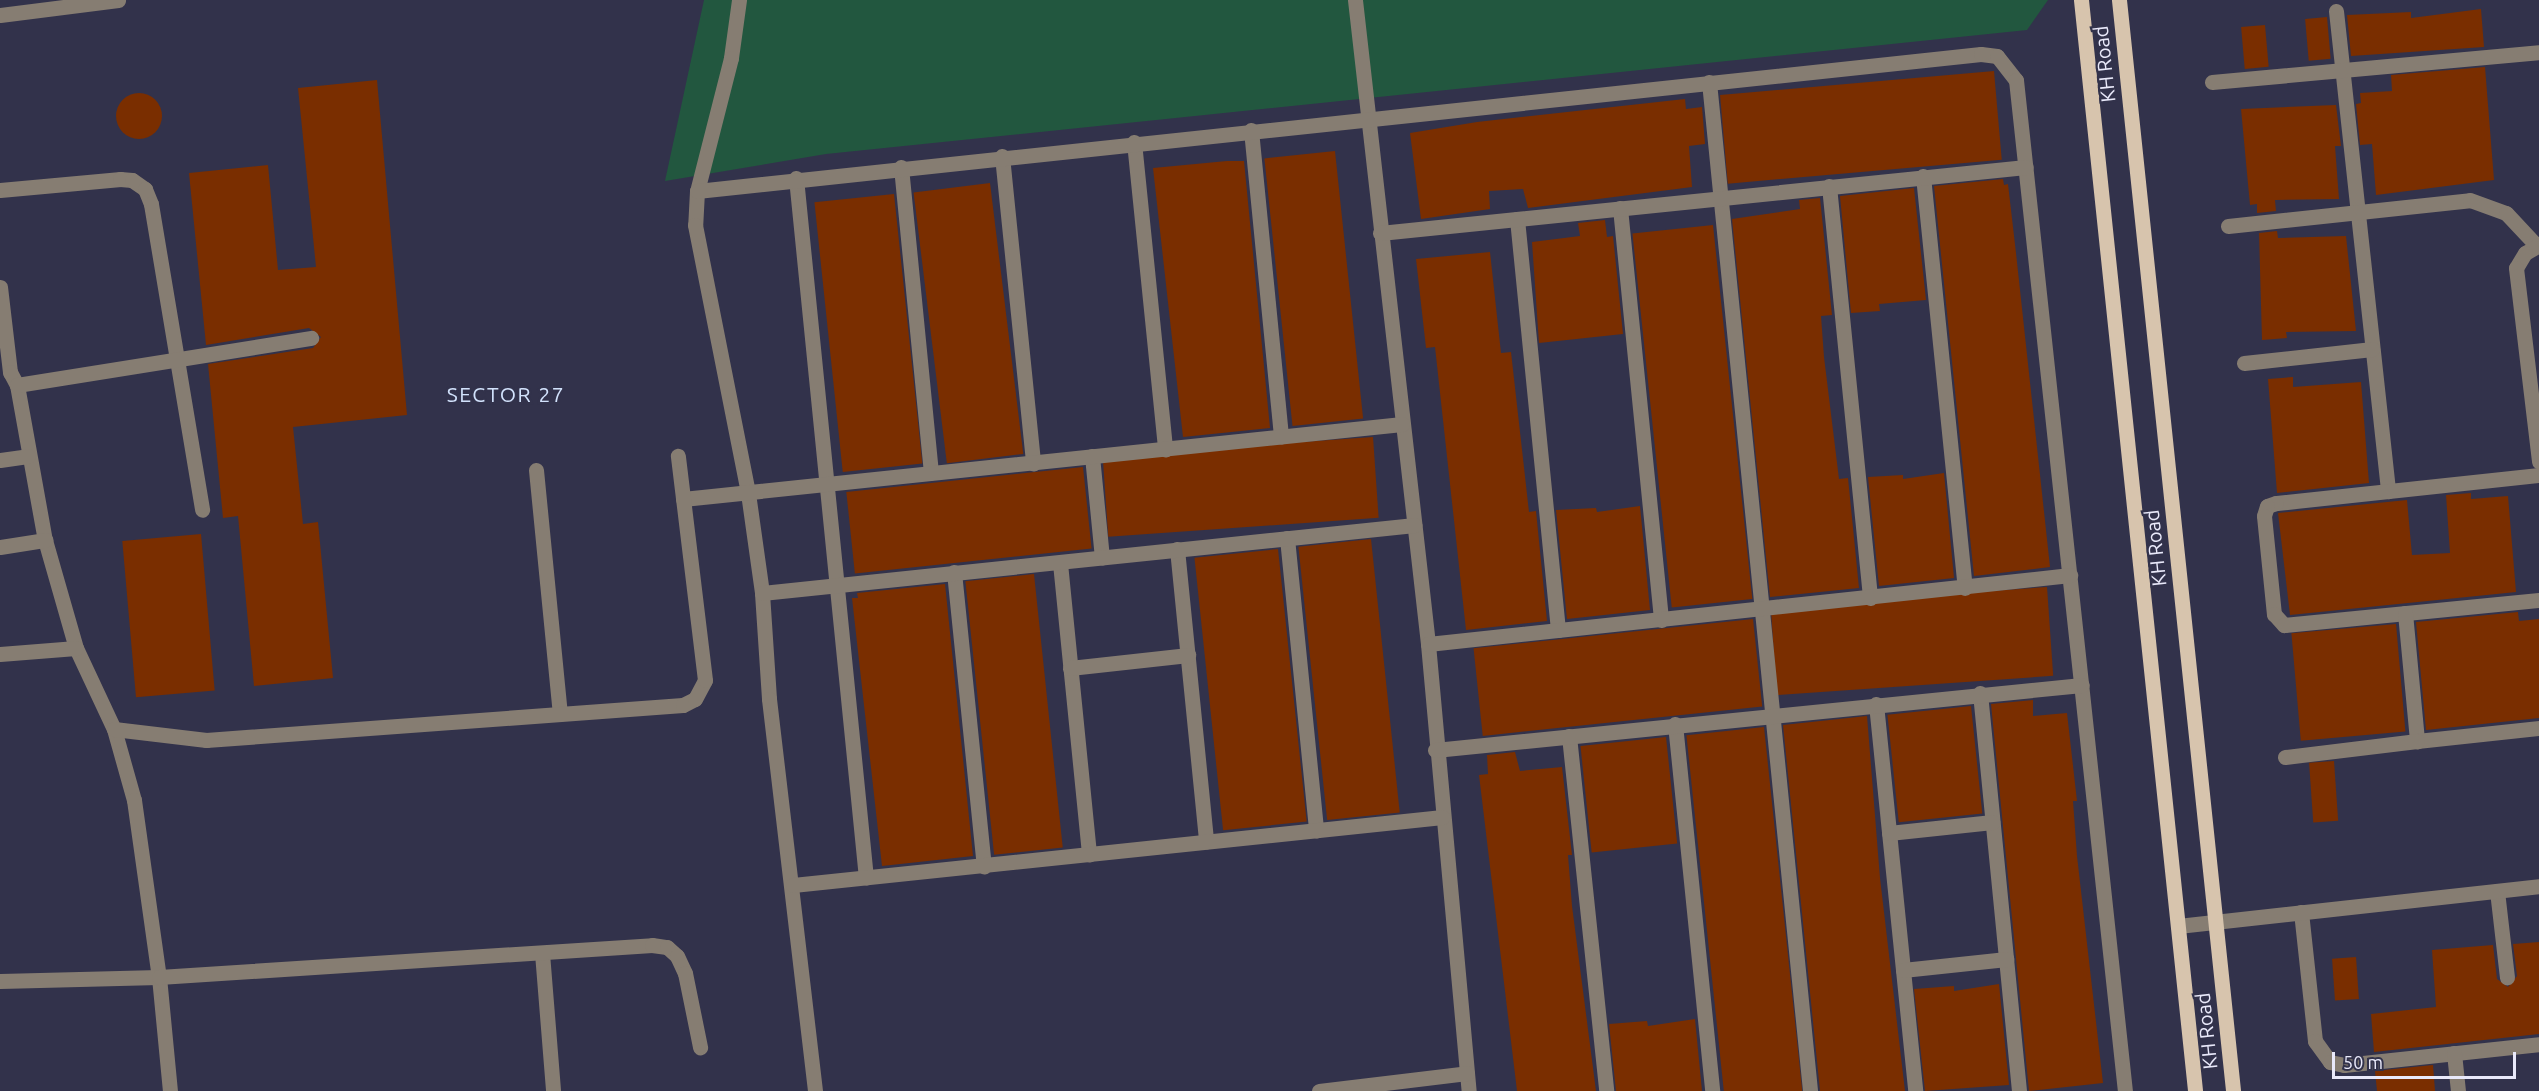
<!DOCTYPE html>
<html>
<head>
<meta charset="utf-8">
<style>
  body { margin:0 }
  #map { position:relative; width:2539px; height:1091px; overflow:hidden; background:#32324b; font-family:Ubuntu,sans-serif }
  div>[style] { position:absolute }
  .green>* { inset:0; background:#22573f }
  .building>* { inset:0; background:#7a2e00; transform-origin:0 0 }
  .round { border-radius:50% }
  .minor>* { height:15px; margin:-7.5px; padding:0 7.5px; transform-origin:7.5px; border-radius:7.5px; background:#867d72 }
  .major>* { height:15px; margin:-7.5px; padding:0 7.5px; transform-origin:7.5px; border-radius:7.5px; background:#d7c4ad }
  span { translate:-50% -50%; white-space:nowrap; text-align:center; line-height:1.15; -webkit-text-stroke:4.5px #32324b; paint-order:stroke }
  .street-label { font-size:20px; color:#e9e9fa }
  .neighbourhood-label { font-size:21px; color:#d2e2fc; letter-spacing:1.5px }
  .scale { position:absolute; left:2332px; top:1052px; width:184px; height:27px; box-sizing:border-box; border:3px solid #e9e9fa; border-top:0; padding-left:8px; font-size:18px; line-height:21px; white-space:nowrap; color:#e9e9fa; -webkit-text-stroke:4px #32324b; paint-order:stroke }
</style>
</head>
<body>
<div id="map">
  <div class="green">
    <i style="clip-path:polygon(704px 0,2048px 0,2027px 30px,826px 154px,665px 181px)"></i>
  </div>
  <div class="building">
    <i style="clip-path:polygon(2481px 9px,2484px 47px,2351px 56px,2347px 15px,2411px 12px,2411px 18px)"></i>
    <i style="left:2327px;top:17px;width:42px;height:22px;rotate:85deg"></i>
    <i style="left:2265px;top:25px;width:42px;height:24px;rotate:85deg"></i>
    <i style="clip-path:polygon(2485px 67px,2494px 180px,2376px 195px,2372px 144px,2360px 145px,2356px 104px,2361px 103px,2360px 93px,2392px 91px,2391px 75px)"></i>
    <i style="left:1994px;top:71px;width:89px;height:275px;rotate:85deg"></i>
    <i style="clip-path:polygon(377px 80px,407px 415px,293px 427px,303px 524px,318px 522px,333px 678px,254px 686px,238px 516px,223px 518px,208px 364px,313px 348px,321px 337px,309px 328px,206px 345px,189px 173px,268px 165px,278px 270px,316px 267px,298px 88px)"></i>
    <i class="round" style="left:116px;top:93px;width:46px;height:46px"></i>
    <i style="clip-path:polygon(1685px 99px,1686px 109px,1702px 107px,1705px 144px,1689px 146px,1692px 187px,1528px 208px,1523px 189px,1489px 191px,1490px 209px,1421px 219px,1410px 133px,1477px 122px)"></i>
    <i style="clip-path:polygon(2336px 105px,2341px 146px,2335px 146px,2339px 199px,2275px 200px,2276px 211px,2257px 213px,2257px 204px,2250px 205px,2241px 109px)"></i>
    <i style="left:1335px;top:151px;width:269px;height:71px;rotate:84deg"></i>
    <i style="clip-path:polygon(1227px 161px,1244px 161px,1270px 428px,1183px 437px,1153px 168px)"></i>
    <i style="clip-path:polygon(2003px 179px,2004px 185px,2008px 184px,2016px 253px,2050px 567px,1974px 576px,1934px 186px)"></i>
    <i style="left:990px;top:183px;width:273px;height:77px;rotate:83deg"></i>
    <i style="clip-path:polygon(1914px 188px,1926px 300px,1879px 304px,1880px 311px,1851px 313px,1840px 196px)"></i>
    <i style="left:894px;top:194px;width:271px;height:80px;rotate:84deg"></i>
    <i style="clip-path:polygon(1820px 198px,1832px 315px,1821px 316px,1824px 357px,1839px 479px,1848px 478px,1859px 588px,1770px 597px,1732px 219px,1800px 209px,1799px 200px)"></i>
    <i style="clip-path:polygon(1605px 220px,1607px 237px,1613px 236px,1623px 334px,1539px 343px,1532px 242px,1580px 236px,1578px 223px)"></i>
    <i style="left:1713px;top:225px;width:376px;height:81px;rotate:84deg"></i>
    <i style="clip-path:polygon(2277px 231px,2278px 238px,2346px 236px,2356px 331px,2286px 332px,2287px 338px,2262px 340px,2259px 233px)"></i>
    <i style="clip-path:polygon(1490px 252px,1501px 353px,1511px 352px,1529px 512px,1536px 511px,1547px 621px,1466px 630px,1435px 347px,1426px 348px,1416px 259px)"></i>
    <i style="clip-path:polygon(2293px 377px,2293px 387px,2361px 382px,2369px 483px,2277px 493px,2268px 379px)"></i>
    <i style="left:1373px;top:437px;width:81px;height:271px;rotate:86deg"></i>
    <i style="left:1083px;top:467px;width:82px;height:238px;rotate:84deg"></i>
    <i style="clip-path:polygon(1944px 473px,1954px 578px,1879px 586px,1868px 477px,1903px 475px,1903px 479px)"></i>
    <i style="clip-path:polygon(2471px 493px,2471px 499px,2508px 496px,2516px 592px,2290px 615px,2278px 513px,2407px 500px,2412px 555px,2450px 553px,2446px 495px)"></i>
    <i style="clip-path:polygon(1640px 506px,1650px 610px,1567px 619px,1556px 510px,1596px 508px,1597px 512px)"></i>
    <i style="left:201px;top:534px;width:157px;height:79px;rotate:85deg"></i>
    <i style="left:1371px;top:539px;width:275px;height:73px;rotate:84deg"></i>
    <i style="left:1278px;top:549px;width:274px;height:84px;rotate:84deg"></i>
    <i style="left:1034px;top:574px;width:275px;height:69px;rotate:84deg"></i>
    <i style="clip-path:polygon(945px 584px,973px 856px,882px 866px,852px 598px,858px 598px,857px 593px)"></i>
    <i style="left:2047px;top:587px;width:89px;height:277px;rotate:86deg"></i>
    <i style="clip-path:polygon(2518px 612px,2519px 621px,2539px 619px,2539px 718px,2426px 730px,2416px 622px)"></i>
    <i style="left:1753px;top:619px;width:88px;height:281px;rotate:84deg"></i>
    <i style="left:2396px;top:624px;width:108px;height:105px;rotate:85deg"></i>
    <i style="clip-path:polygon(2033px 700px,2033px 716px,2067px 713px,2077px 801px,2073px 801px,2077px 856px,2103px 1083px,2029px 1091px,1991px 704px)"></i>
    <i style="left:1971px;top:706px;width:108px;height:84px;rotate:84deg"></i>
    <i style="clip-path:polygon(1867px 716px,1880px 878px,1905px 1091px,1820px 1091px,1783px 725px)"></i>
    <i style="left:1764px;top:727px;width:366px;height:78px;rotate:84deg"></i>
    <i style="left:1666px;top:737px;width:107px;height:86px;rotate:84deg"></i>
    <i style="clip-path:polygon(1515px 752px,1520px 771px,1562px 767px,1572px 855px,1568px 855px,1572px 906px,1596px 1091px,1517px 1091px,1479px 775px,1488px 774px,1487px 755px)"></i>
    <i style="left:2334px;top:761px;width:60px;height:25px;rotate:86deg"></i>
    <i style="clip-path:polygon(2539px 942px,2539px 1034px,2374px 1052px,2371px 1014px,2436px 1007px,2432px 950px,2493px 945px,2497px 979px,2508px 987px,2517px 976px,2513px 944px)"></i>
    <i style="left:2356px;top:957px;width:42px;height:24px;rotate:86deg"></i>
    <i style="clip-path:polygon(1999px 984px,2009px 1085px,1925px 1091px,1914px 989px,1954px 986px,1954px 991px)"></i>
    <i style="clip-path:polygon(1695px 1019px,1702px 1091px,1616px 1091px,1609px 1024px,1647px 1021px,1648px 1026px)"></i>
    <i style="clip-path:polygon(2433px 1065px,2435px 1091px,2377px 1091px,2375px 1071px)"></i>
  </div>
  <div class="minor">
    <i style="left:739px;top:0;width:59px;rotate:97.9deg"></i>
    <i style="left:731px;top:58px;width:137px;rotate:104.3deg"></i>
    <i style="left:697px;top:191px;width:34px;rotate:93deg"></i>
    <i style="left:695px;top:225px;width:273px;rotate:78.8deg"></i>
    <i style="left:748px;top:493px;width:101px;rotate:82deg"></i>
    <i style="left:762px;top:593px;width:106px;rotate:86.2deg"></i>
    <i style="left:769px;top:699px;width:395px;rotate:83.3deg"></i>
    <i style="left:1355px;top:0;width:648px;rotate:83.53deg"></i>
    <i style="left:1428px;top:644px;width:449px;rotate:84.8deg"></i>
    <i style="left:2336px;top:11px;width:483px;rotate:83.8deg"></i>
    <i style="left:0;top:15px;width:119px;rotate:-7.2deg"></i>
    <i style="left:1709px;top:82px;width:1014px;rotate:84.28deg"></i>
    <i style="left:2212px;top:82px;width:328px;rotate:-5.2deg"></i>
    <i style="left:1251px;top:130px;width:308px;rotate:84.4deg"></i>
    <i style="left:1134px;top:142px;width:309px;rotate:84.2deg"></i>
    <i style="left:1002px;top:156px;width:309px;rotate:84.2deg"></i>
    <i style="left:901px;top:167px;width:307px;rotate:84.4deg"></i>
    <i style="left:1923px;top:176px;width:414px;rotate:84.2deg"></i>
    <i style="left:796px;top:178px;width:703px;rotate:84.29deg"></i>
    <i style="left:1829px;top:186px;width:414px;rotate:84.3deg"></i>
    <i style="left:0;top:190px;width:121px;rotate:-5.2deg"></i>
    <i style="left:120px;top:179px;width:12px;rotate:5deg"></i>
    <i style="left:132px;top:180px;width:16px;rotate:35deg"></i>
    <i style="left:145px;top:189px;width:16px;rotate:68deg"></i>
    <i style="left:151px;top:204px;width:310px;rotate:80.5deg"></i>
    <i style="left:697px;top:191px;width:1291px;rotate:-6.09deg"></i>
    <i style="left:1981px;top:54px;width:16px;rotate:7deg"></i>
    <i style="left:1997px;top:56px;width:31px;rotate:52deg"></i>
    <i style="left:2016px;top:80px;width:1017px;rotate:83.85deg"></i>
    <i style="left:1620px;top:208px;width:414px;rotate:84.3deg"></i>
    <i style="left:1517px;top:219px;width:413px;rotate:84.3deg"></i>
    <i style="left:2228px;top:226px;width:243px;rotate:-6.1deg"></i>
    <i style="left:2470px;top:200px;width:38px;rotate:20deg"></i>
    <i style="left:2506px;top:213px;width:44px;rotate:46.8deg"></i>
    <i style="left:1380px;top:233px;width:649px;rotate:-5.83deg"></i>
    <i style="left:2539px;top:245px;width:16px;rotate:150deg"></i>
    <i style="left:2525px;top:253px;width:17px;rotate:121deg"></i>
    <i style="left:2516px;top:268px;width:195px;rotate:83.2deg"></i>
    <i style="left:0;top:287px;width:86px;rotate:83.3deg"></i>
    <i style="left:10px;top:372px;width:15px;rotate:62deg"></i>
    <i style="left:17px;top:385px;width:158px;rotate:79.8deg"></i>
    <i style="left:45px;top:540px;width:112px;rotate:74deg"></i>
    <i style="left:76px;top:648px;width:89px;rotate:64.9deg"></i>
    <i style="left:114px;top:729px;width:74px;rotate:74.3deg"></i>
    <i style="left:134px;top:800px;width:179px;rotate:82deg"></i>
    <i style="left:159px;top:977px;width:115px;rotate:84.5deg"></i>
    <i style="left:2244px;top:363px;width:129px;rotate:-6.2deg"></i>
    <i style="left:17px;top:385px;width:298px;rotate:-9.1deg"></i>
    <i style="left:1092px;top:456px;width:102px;rotate:84.4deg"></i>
    <i style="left:0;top:460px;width:28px;rotate:-8deg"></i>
    <i style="left:536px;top:470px;width:245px;rotate:84.4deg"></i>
    <i style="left:2539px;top:475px;width:264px;rotate:173.9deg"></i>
    <i style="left:2276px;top:503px;width:9px;rotate:162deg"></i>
    <i style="left:2267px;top:506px;width:10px;rotate:107deg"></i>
    <i style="left:2264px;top:516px;width:99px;rotate:84.2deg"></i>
    <i style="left:2274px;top:614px;width:15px;rotate:48deg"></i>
    <i style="left:2284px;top:625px;width:256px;rotate:-5.6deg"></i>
    <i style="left:683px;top:499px;width:723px;rotate:-5.96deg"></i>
    <i style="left:1287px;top:538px;width:294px;rotate:84.3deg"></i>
    <i style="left:0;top:547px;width:46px;rotate:-8.8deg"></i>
    <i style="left:1177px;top:549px;width:294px;rotate:84.3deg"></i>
    <i style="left:1060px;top:563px;width:293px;rotate:84.3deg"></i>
    <i style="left:954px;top:572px;width:296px;rotate:84.2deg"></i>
    <i style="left:762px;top:593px;width:656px;rotate:-5.95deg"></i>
    <i style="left:2405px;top:613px;width:129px;rotate:84.6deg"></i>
    <i style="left:2417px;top:741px;width:123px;rotate:-6.1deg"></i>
    <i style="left:1428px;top:644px;width:646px;rotate:-6.13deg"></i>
    <i style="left:0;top:654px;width:76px;rotate:-4.5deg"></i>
    <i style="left:1070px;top:668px;width:119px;rotate:-6.3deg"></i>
    <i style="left:1980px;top:693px;width:400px;rotate:84.4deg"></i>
    <i style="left:1876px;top:704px;width:389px;rotate:84.2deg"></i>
    <i style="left:1675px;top:724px;width:369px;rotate:84.2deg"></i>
    <i style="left:114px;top:729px;width:93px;rotate:6.8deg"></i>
    <i style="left:206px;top:740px;width:478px;rotate:-4.2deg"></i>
    <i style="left:683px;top:705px;width:13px;rotate:-27deg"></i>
    <i style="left:695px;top:699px;width:21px;rotate:-62deg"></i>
    <i style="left:705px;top:680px;width:226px;rotate:-96.9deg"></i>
    <i style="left:1569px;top:736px;width:357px;rotate:84deg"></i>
    <i style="left:1435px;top:750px;width:650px;rotate:-5.74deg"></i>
    <i style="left:2285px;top:757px;width:133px;rotate:-6.9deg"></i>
    <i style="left:1889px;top:833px;width:104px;rotate:-6.1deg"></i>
    <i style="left:793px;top:885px;width:653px;rotate:-5.98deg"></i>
    <i style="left:2497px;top:891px;width:87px;rotate:83.4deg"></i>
    <i style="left:2301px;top:912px;width:130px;rotate:83.8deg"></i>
    <i style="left:2315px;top:1041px;width:26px;rotate:54deg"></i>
    <i style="left:2330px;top:1062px;width:14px;rotate:12deg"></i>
    <i style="left:2344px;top:1065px;width:196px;rotate:-6.1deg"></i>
    <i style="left:2178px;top:926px;width:363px;rotate:-6.3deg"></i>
    <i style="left:542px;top:953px;width:138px;rotate:85.4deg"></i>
    <i style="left:1903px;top:970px;width:104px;rotate:-6.1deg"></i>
    <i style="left:0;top:981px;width:159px;rotate:-1.4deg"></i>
    <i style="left:159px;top:977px;width:494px;rotate:-3.7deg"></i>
    <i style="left:652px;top:945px;width:15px;rotate:8deg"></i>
    <i style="left:667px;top:947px;width:13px;rotate:42deg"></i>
    <i style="left:677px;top:956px;width:19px;rotate:65deg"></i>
    <i style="left:685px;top:973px;width:76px;rotate:78.5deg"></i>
    <i style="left:2454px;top:1053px;width:38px;rotate:84deg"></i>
    <i style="left:1319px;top:1091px;width:149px;rotate:-6.9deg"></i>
  </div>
  <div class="major">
    <i style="left:2081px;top:0;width:1097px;rotate:84.03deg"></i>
    <i style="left:2119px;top:0;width:1097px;rotate:84.03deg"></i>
  </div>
  <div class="street-label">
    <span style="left:2104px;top:64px;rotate:-96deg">KH Road</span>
    <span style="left:2155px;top:548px;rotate:-96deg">KH Road</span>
    <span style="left:2206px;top:1031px;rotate:-96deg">KH Road</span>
  </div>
  <div class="neighbourhood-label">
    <span style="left:506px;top:394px">SECTOR 27</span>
  </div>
  <div class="scale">50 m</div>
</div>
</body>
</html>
